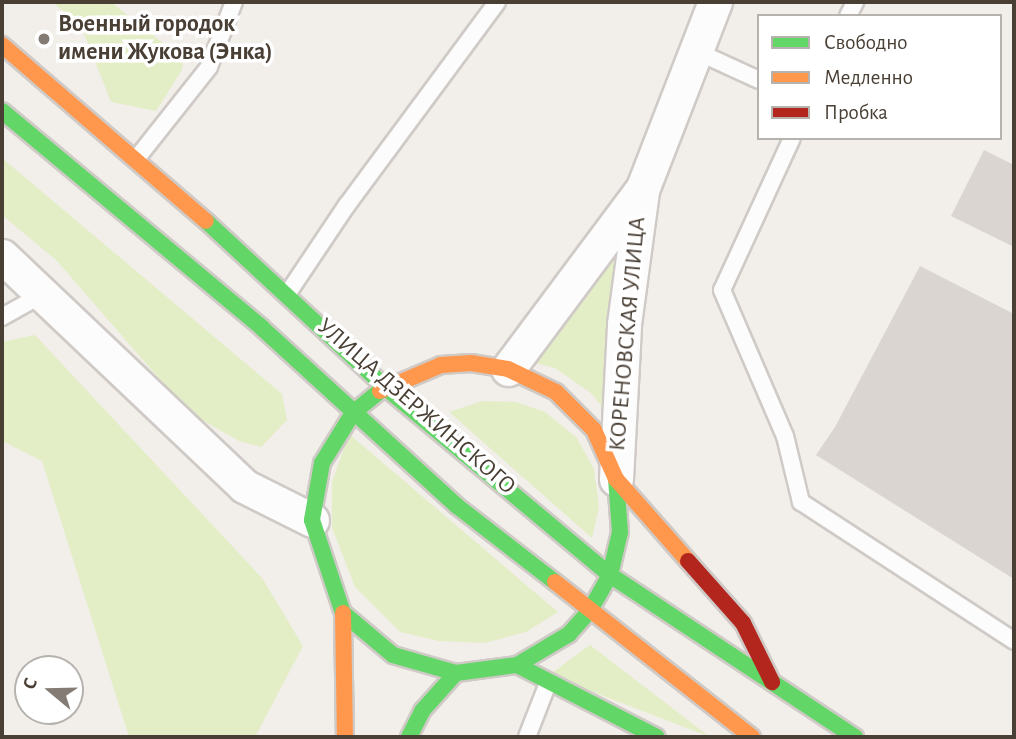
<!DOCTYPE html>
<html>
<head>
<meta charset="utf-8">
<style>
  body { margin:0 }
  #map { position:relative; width:1016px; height:739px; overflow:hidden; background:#f2eeea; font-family:"Alegreya Sans",sans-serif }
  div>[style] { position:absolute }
  .green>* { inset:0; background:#e3eec7 }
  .building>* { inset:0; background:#dad5d1 }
  .roads { filter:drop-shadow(2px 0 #cfcac6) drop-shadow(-2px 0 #cfcac6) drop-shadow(0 2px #cfcac6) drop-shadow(0 -2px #cfcac6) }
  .lane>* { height:16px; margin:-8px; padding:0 8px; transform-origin:8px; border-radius:8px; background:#fdfcfc }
  .street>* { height:33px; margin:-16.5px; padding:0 16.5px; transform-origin:16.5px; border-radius:16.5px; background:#fdfcfc }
  .fast>* { height:16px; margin:-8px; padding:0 8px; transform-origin:8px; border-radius:8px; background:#63d668 }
  .slow>* { height:16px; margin:-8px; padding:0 8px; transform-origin:8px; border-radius:8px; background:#ff974d }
  .jam>* { height:16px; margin:-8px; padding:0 8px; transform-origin:8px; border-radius:8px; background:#b3261e }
  .dots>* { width:19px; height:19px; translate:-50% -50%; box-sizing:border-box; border:4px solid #fff; border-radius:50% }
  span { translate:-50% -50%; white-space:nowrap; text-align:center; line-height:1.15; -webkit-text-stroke:7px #fff; paint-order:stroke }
  .poi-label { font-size:24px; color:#493f35; font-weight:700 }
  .left { translate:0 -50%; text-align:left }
  .street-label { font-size:24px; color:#493f35 }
  .frame { position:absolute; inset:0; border:4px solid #493f35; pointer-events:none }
  .legend { position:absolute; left:757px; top:14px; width:245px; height:126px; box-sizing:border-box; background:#fff; border:2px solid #b6b2ae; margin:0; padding:9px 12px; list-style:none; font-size:21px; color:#493f35 }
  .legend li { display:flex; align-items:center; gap:14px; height:35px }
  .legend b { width:35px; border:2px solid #b6b2ae }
  .north { position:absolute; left:14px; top:655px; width:70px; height:70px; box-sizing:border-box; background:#fff; border:2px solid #b6b2ae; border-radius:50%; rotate:289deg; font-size:19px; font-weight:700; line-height:28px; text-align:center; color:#493f35 }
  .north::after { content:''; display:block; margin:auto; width:24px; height:32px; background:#847c74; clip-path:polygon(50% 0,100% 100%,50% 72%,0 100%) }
</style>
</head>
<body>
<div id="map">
  <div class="green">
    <i style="clip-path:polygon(52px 2px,111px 2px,183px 59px,182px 70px,156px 111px,111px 102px,81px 26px)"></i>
    <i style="clip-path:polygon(2px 158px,282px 394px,287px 420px,261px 447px,239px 441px,188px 412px,57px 261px,2px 215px)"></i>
    <i style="clip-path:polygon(625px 227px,611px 418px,591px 393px,555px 368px,524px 360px)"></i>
    <i style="clip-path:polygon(35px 335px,262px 578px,303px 646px,255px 737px,129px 737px,42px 461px,2px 441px,2px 342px)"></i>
    <i style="clip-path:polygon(482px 401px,516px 402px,545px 412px,577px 438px,594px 469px,599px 507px,592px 538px,449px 412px)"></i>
    <i style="clip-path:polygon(349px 434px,558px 612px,526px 632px,485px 643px,439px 641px,400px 632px,355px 587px,332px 528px,332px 482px)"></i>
    <i style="clip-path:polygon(590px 645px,710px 737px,549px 675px)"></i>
  </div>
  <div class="building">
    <i style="clip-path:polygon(984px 150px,1014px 165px,1014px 247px,951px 216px)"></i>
    <i style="clip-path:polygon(920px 266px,1014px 314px,1014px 579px,816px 455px,835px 427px)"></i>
  </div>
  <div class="roads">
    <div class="lane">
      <i style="left:848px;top:16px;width:16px;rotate:-63deg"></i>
      <i style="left:696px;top:51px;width:69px;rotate:24.7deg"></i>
      <i style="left:792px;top:138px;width:167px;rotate:114.7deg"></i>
      <i style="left:722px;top:290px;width:159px;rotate:66.7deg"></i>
      <i style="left:785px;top:436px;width:68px;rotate:76.4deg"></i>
      <i style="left:801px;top:502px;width:254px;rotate:33.1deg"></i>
      <i style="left:137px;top:158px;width:116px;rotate:-51.6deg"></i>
      <i style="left:209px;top:67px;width:70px;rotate:-69deg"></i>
      <i style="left:288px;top:293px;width:106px;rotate:-56.2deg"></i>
      <i style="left:347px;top:205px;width:252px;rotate:-53.5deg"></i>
      <i style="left:2px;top:317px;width:49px;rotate:-29.2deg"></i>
      <i style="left:527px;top:737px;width:58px;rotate:-68.7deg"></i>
    </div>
    <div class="street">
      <i style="left:2px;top:256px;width:334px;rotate:43.5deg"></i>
      <i style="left:244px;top:486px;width:76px;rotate:26.6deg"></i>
      <i style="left:508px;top:369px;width:221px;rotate:-53.3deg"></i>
      <i style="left:616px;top:479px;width:155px;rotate:-87deg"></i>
      <i style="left:624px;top:324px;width:135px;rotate:-82.3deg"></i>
      <i style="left:642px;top:190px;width:202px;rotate:-68.8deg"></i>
    </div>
    <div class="fast">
      <i style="left:2px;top:111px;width:339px;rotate:39.8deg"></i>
      <i style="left:262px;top:328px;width:264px;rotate:42.4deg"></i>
      <i style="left:457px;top:506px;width:124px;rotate:37.8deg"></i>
      <i style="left:206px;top:221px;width:244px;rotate:42.8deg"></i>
      <i style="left:385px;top:387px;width:293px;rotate:39.9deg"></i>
      <i style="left:610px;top:575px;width:294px;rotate:33.5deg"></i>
      <i style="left:380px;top:391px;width:35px;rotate:141deg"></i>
      <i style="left:353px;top:413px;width:59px;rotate:121.8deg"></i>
      <i style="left:322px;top:463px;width:58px;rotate:100deg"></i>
      <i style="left:312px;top:520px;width:98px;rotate:71.6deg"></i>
      <i style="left:343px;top:613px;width:65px;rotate:40deg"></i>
      <i style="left:393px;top:655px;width:66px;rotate:15.9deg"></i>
      <i style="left:456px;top:673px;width:62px;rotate:-7.5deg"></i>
      <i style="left:517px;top:665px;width:61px;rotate:-30.8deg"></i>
      <i style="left:569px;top:634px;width:30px;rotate:-48deg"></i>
      <i style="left:589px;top:612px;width:43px;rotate:-60.4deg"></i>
      <i style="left:610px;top:575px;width:44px;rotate:-76.9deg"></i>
      <i style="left:620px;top:532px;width:53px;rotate:-94.3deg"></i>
      <i style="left:517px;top:665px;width:157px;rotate:27.2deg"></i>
      <i style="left:409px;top:737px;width:29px;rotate:-63deg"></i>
      <i style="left:422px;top:711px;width:51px;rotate:-48.2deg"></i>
    </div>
    <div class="slow">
      <i style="left:2px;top:45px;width:269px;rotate:40.8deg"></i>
      <i style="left:380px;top:391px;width:66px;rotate:-23.1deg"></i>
      <i style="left:441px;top:365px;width:30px;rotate:-4deg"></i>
      <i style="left:471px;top:363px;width:37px;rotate:9deg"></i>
      <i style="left:508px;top:369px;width:53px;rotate:25.6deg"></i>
      <i style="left:556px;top:392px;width:54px;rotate:45deg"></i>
      <i style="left:594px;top:430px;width:54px;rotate:65.8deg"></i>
      <i style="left:616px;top:479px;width:109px;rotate:48.7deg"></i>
      <i style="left:555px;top:582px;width:251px;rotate:38.2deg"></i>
      <i style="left:343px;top:613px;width:124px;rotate:89.1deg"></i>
    </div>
    <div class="jam">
      <i style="left:688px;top:561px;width:83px;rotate:48.4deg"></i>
      <i style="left:743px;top:623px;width:66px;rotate:63.8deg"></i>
    </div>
  </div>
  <div class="dots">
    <i style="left:44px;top:39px;background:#847c74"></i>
  </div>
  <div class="poi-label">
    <span class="left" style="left:58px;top:39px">Военный городок<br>имени Жукова (Энка)</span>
  </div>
  <div class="street-label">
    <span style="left:628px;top:334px;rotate:-85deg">КОРЕНОВСКАЯ УЛИЦА</span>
    <span style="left:416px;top:407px;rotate:41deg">УЛИЦА ДЗЕРЖИНСКОГО</span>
  </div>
  <div class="frame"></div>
  <ul class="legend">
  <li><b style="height:9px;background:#63d668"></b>Свободно</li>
  <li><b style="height:9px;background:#ff974d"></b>Медленно</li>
  <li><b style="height:9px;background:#b3261e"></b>Пробка</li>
  </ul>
  <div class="north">С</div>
</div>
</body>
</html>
